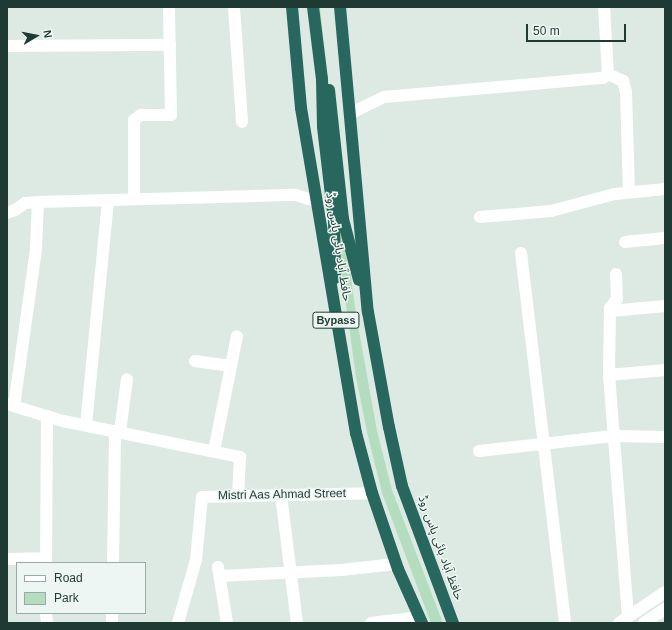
<!DOCTYPE html>
<html>
<head>
<meta charset="utf-8">
<style>
  body { margin:0 }
  #map { position:relative; width:672px; height:630px; overflow:hidden; background:#ddeae4; font-family:Helvetica,"Noto Sans Arabic",sans-serif }
  div>[style] { position:absolute }
  .green>* { inset:0; background:#b4ddc0 }
  .street>* { height:12px; margin:-6px; padding:0 6px; transform-origin:6px; border-radius:6px; background:#fff }
  .secondary>* { height:12px; margin:-6px; padding:0 6px; transform-origin:6px; border-radius:6px; background:#fff }
  .highway>* { height:12px; margin:-6px; padding:0 6px; transform-origin:6px; border-radius:6px; background:#28675d }
  span { translate:-50% -50%; white-space:nowrap; text-align:center; line-height:1.15; -webkit-text-stroke:3px #edf6f2; paint-order:stroke }
  .shield-label span { padding:1px 3px; background:#edf6f2; border:1px solid; border-radius:3px; -webkit-text-stroke-width:0 }
  .shield-label { font-size:11px; color:#1e3a33; font-weight:700 }
  .street-label { font-size:12px; color:#1e3a33 }
  .frame { position:absolute; inset:0; border:8px solid #1e3a33; pointer-events:none }
  .legend { position:absolute; left:16px; top:562px; width:130px; height:52px; box-sizing:border-box; background:#edf6f2; border:1px solid #9aaba6; margin:0; padding:5px 7px; list-style:none; font-size:12px; color:#1e3a33 }
  .legend li { display:flex; align-items:center; gap:8px; height:20px }
  .legend b { width:20px; border:1px solid #9aaba6 }
  .north { position:absolute; left:16px; top:16px; width:40px; height:40px; -webkit-text-stroke:3px #edf6f2; paint-order:stroke; rotate:80deg; font-size:11px; font-weight:700; line-height:16px; text-align:center; color:#1e3a33 }
  .north::after { content:''; display:block; margin:auto; width:14px; height:18px; background:#1e3a33; clip-path:polygon(50% 0,100% 100%,50% 72%,0 100%) }
  .scale { position:absolute; left:526px; top:24px; width:100px; height:18px; box-sizing:border-box; border:2px solid #1e3a33; border-top:0; padding-left:5px; font-size:12px; line-height:14px; white-space:nowrap; color:#1e3a33; -webkit-text-stroke:3px #edf6f2; paint-order:stroke }
</style>
</head>
<body>
<div id="map">
  <div class="green">
    <i style="clip-path:polygon(313px 7px,320px 7px,343px 219px,356px 314px,377px 431px,392px 490px,443px 623px,431px 623px,382px 493px,367px 432px,356px 377px,334px 220px)"></i>
  </div>
  <div class="street">
    <i style="left:234px;top:7px;width:115px;rotate:86deg"></i>
    <i style="left:7px;top:46px;width:163px;rotate:-0.4deg"></i>
    <i style="left:608px;top:74px;width:17px;rotate:25deg"></i>
    <i style="left:623px;top:81px;width:11px;rotate:75deg"></i>
    <i style="left:626px;top:92px;width:100px;rotate:88.3deg"></i>
    <i style="left:351px;top:113px;width:37px;rotate:-26deg"></i>
    <i style="left:384px;top:97px;width:220px;rotate:-5deg"></i>
    <i style="left:603px;top:78px;width:6px;rotate:-39deg"></i>
    <i style="left:608px;top:74px;width:67px;rotate:-93.4deg"></i>
    <i style="left:134px;top:199px;width:79px;rotate:-90deg"></i>
    <i style="left:134px;top:120px;width:9px;rotate:-36deg"></i>
    <i style="left:141px;top:115px;width:30px"></i>
    <i style="left:171px;top:115px;width:108px;rotate:-91.1deg"></i>
    <i style="left:7px;top:213px;width:9px;rotate:-21deg"></i>
    <i style="left:15px;top:210px;width:12px;rotate:-35deg"></i>
    <i style="left:25px;top:203px;width:13px;rotate:-4deg"></i>
    <i style="left:38px;top:202px;width:258px;rotate:-1.6deg"></i>
    <i style="left:296px;top:195px;width:22px;rotate:18deg"></i>
    <i style="left:480px;top:217px;width:71px;rotate:-4.8deg"></i>
    <i style="left:551px;top:211px;width:66px;rotate:-14.9deg"></i>
    <i style="left:615px;top:194px;width:50px;rotate:-5.7deg"></i>
    <i style="left:625px;top:242px;width:40px;rotate:-5.7deg"></i>
    <i style="left:521px;top:253px;width:373px;rotate:83.2deg"></i>
    <i style="left:616px;top:274px;width:25px;rotate:88deg"></i>
    <i style="left:617px;top:299px;width:11px;rotate:128deg"></i>
    <i style="left:610px;top:308px;width:67px;rotate:90.9deg"></i>
    <i style="left:609px;top:375px;width:243px;rotate:85.5deg"></i>
    <i style="left:610px;top:311px;width:55px;rotate:-5.2deg"></i>
    <i style="left:195px;top:361px;width:36px;rotate:8deg"></i>
    <i style="left:609px;top:375px;width:56px;rotate:-5.1deg"></i>
    <i style="left:7px;top:404px;width:59px;rotate:16.9deg"></i>
    <i style="left:63px;top:421px;width:181px;rotate:11.5deg"></i>
    <i style="left:240px;top:457px;width:39px;rotate:93deg"></i>
    <i style="left:14px;top:406px;width:159px;rotate:-82deg"></i>
    <i style="left:36px;top:249px;width:47px;rotate:-87.6deg"></i>
    <i style="left:86px;top:425px;width:226px;rotate:-84.4deg"></i>
    <i style="left:120px;top:432px;width:53px;rotate:-82.5deg"></i>
    <i style="left:214px;top:451px;width:117px;rotate:-78.7deg"></i>
    <i style="left:479px;top:451px;width:135px;rotate:-6.4deg"></i>
    <i style="left:613px;top:436px;width:52px;rotate:1.1deg"></i>
    <i style="left:281px;top:495px;width:129px;rotate:82.9deg"></i>
    <i style="left:7px;top:559px;width:39px;rotate:-1deg"></i>
    <i style="left:46px;top:563px;width:147px;rotate:-89.6deg"></i>
    <i style="left:113px;top:563px;width:132px;rotate:-89.1deg"></i>
    <i style="left:218px;top:567px;width:57px;rotate:80.9deg"></i>
    <i style="left:220px;top:576px;width:121px;rotate:-2.8deg"></i>
    <i style="left:341px;top:570px;width:55px;rotate:-6.2deg"></i>
    <i style="left:46px;top:613px;width:10px;rotate:84deg"></i>
    <i style="left:112px;top:623px;width:10px;rotate:-90deg"></i>
    <i style="left:178px;top:623px;width:66px;rotate:-74.1deg"></i>
    <i style="left:196px;top:560px;width:63px;rotate:-84.6deg"></i>
    <i style="left:202px;top:497px;width:170px;rotate:-1.3deg"></i>
    <i style="left:371px;top:623px;width:49px;rotate:-7deg"></i>
  </div>
  <div class="secondary">
    <i style="left:619px;top:623px;width:55px;rotate:-34deg"></i>
    <i style="left:644px;top:623px;width:25px;rotate:-34deg"></i>
  </div>
  <div class="highway">
    <i style="left:292px;top:7px;width:101px;rotate:84.9deg"></i>
    <i style="left:301px;top:108px;width:330px;rotate:80.4deg"></i>
    <i style="left:356px;top:433px;width:62px;rotate:75.1deg"></i>
    <i style="left:372px;top:493px;width:80px;rotate:71.1deg"></i>
    <i style="left:398px;top:569px;width:59px;rotate:66deg"></i>
    <i style="left:313px;top:7px;width:73px;rotate:82.9deg"></i>
    <i style="left:322px;top:79px;width:48px;rotate:88.8deg"></i>
    <i style="left:323px;top:127px;width:94px;rotate:83.3deg"></i>
    <i style="left:334px;top:220px;width:58px;rotate:89deg"></i>
    <i style="left:340px;top:7px;width:306px;rotate:84.8deg"></i>
    <i style="left:368px;top:312px;width:117px;rotate:79.7deg"></i>
    <i style="left:389px;top:427px;width:60px;rotate:77.6deg"></i>
    <i style="left:402px;top:486px;width:146px;rotate:69.6deg"></i>
    <i style="left:329px;top:90px;width:130px;rotate:83.8deg"></i>
    <i style="left:343px;top:219px;width:63px;rotate:75.3deg"></i>
  </div>
  <div class="shield-label">
    <span style="left:336px;top:320px">Bypass</span>
  </div>
  <div class="street-label">
    <span style="left:338px;top:247px;rotate:81deg">حافظ آباد بائی پاس روڈ</span>
    <span style="left:282px;top:495px;rotate:-1deg">Mistri Aas Ahmad Street</span>
    <span style="left:440px;top:548px;rotate:70deg">حافظ آباد بائی پاس روڈ</span>
  </div>
  <div class="frame"></div>
  <ul class="legend">
  <li><b style="height:5px;background:#fff"></b>Road</li>
  <li><b style="height:11px;background:#b4ddc0"></b>Park</li>
  </ul>
  <div class="north">N</div>
  <div class="scale">50 m</div>
</div>
</body>
</html>
